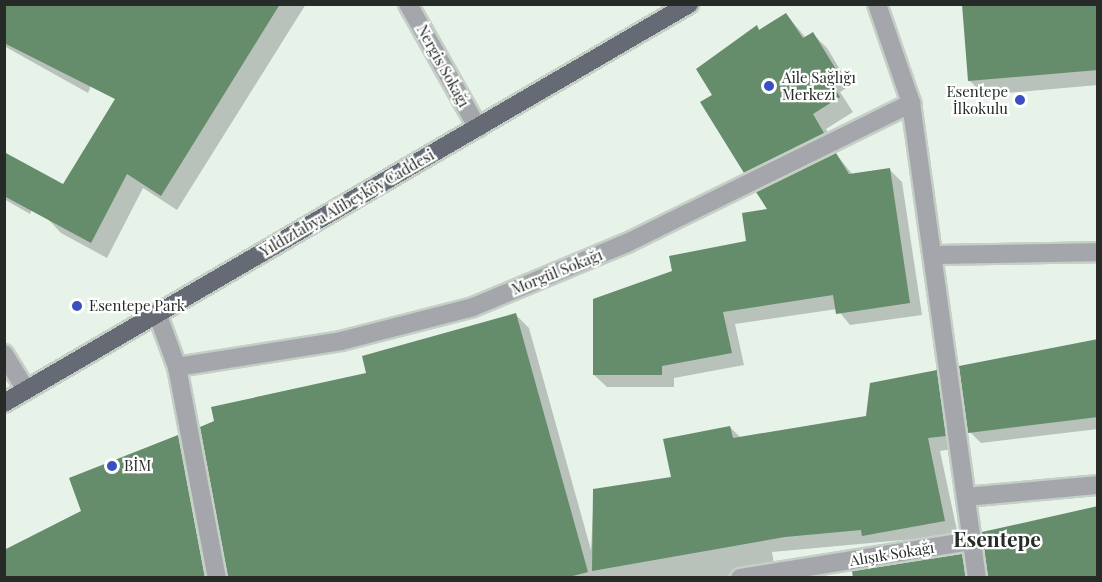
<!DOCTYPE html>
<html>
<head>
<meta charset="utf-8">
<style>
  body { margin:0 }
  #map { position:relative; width:1102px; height:582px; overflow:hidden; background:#e7f3e9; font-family:"Playfair Display",serif }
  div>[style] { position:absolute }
  .shadow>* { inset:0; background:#0003 }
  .building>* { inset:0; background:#658c6b }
  .roads { filter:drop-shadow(2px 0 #c4cfc6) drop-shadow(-2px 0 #c4cfc6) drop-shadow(0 2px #c4cfc6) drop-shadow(0 -2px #c4cfc6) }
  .minor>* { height:18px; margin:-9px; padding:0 9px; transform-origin:9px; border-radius:9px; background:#a4a6ac }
  .major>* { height:18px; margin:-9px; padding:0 9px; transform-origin:9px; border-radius:9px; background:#666a74 }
  .dots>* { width:16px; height:16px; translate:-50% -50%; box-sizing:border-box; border:3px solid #fff; border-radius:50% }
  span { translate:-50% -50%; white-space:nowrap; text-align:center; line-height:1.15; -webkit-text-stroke:4.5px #fff; paint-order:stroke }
  .street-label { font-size:15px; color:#262b27 }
  .poi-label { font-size:15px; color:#262b27 }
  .left { translate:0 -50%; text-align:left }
  .right { translate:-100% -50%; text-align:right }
  .district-label { font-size:21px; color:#262b27; font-weight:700 }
  .frame { position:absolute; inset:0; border:6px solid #262b27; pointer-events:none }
</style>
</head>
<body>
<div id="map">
  <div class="shadow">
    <i style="clip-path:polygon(4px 4px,124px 4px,88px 93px,4px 46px)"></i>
    <i style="clip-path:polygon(174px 4px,306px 4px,177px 210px,143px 188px,107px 258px,61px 233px,46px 217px)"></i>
    <i style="clip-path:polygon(1098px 4px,1098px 85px,984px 95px,969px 80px)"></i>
    <i style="clip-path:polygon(786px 14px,806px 38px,813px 34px,827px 48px,850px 86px,840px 92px,853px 112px,826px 129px,837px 148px,760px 186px,745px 172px,714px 96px,757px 27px,760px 31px)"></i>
    <i style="clip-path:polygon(4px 153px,44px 180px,30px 214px,4px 199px)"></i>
    <i style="clip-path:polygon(836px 154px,853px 175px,890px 170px,902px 182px,922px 315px,850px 325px,837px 309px,735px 324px,744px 365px,674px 378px,674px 387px,607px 387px,594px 375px,674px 272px,748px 243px,769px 210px)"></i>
    <i style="clip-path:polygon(516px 315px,529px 328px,591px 550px,594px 491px,673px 478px,730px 427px,741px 438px,867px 417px,936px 372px,950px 385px,958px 448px,940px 451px,958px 535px,772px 552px,776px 576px,768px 578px,267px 578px,368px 374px)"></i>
    <i style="clip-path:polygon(1098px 341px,1098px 429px,981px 443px,970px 432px)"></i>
  </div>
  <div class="building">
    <i style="clip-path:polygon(4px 4px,280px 4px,161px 196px,127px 174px,91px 243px,4px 196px,4px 152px,63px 184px,115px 99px,4px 43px)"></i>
    <i style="clip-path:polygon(962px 4px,1098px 4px,1098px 70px,968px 81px)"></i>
    <i style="clip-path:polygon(786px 13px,803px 38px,813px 32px,837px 71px,827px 77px,840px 97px,813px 114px,824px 133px,744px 173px,700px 102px,712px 95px,696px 69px,757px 25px,759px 30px)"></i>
    <i style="clip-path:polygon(836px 153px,849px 174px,890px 168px,910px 303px,836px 314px,833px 295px,723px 312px,732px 353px,662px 366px,662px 375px,593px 375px,593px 299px,672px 271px,669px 256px,746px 241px,742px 213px,767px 209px,756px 192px)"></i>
    <i style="clip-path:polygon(516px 313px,588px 572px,565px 578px,228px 578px,200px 427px,214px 421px,211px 407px,366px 373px,362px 356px)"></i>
    <i style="clip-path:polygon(1098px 339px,1098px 417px,968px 433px,959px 366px)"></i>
    <i style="clip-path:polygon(937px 370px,946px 436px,928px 438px,945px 521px,862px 536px,861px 530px,785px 537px,592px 571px,593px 489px,671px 477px,663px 439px,730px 426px,733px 438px,866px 416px,870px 383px)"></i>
    <i style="clip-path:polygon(178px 435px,205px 578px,4px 578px,4px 550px,81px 511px,69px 478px)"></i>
    <i style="clip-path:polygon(1098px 506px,1098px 578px,988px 578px,982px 532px)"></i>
    <i style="clip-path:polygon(962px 554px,966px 578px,853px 578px,852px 571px)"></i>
  </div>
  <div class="roads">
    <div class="minor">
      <i style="left:408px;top:4px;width:142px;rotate:60.6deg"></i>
      <i style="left:877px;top:4px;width:105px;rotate:71deg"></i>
      <i style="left:911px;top:103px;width:480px;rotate:82.1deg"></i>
      <i style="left:932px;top:255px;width:166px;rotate:-1deg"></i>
      <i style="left:157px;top:313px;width:58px;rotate:69.7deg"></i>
      <i style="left:177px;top:367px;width:215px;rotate:79.3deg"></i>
      <i style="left:4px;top:354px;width:42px;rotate:58.6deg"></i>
      <i style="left:177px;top:367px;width:166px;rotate:-9deg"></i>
      <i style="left:341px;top:341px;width:136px;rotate:-14.4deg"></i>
      <i style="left:473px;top:307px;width:167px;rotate:-22.6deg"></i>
      <i style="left:627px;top:243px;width:317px;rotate:-26.2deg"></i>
      <i style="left:966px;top:497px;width:133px;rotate:-5.2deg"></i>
      <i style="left:740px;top:578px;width:235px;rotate:-9.1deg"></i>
    </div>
    <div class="major">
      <i style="left:4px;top:403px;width:793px;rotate:-30.22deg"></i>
    </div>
  </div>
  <div class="dots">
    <i style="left:769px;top:86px;background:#3a4fc2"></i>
    <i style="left:1020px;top:100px;background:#3a4fc2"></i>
    <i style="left:77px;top:306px;background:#3a4fc2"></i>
    <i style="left:112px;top:466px;background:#3a4fc2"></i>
  </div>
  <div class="street-label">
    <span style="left:443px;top:66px;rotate:61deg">Nergis Sokağı</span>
    <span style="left:347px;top:203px;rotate:-30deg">Yıldıztabya Alibeyköy Caddesi</span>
    <span style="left:557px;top:272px;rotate:-22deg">Morgül Sokağı</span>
    <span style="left:892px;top:554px;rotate:-9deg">Alışık Sokağı</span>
  </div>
  <div class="poi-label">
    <span class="left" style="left:782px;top:86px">Aile Sağlığı<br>Merkezi</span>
    <span class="right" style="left:1008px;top:100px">Esentepe<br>İlkokulu</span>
    <span class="left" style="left:89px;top:306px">Esentepe Park</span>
    <span class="left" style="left:124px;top:466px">BİM</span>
  </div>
  <div class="district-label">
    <span style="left:997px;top:538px">Esentepe</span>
  </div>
  <div class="frame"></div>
</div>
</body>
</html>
